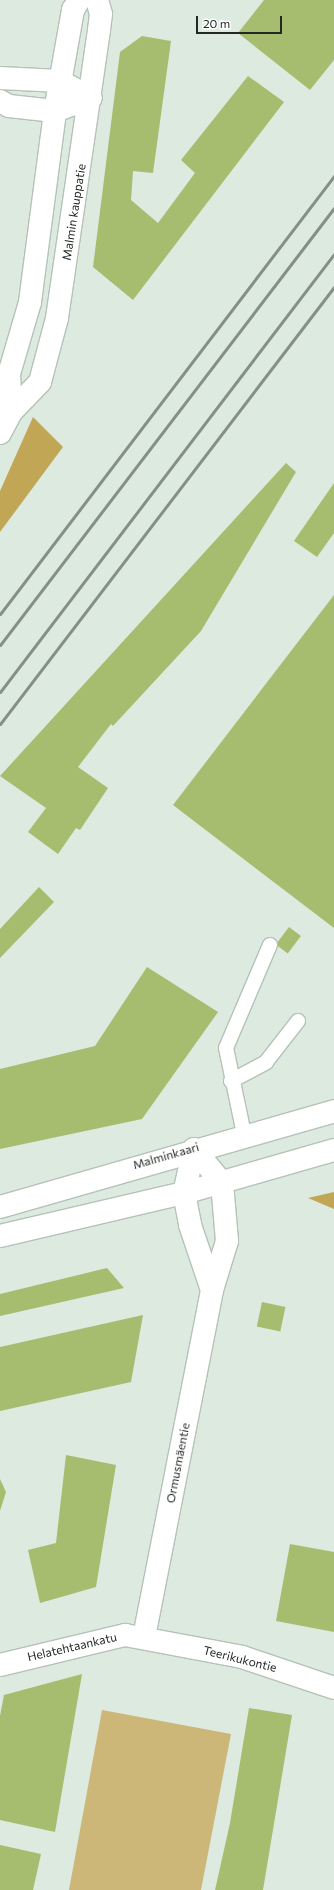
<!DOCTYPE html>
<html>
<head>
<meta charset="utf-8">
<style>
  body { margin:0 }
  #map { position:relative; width:334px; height:1890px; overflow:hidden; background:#dceadf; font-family:Commissioner,sans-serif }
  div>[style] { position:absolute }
  .green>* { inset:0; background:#ccb778 }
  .forest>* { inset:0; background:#c1a755 }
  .building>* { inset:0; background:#a6bd6f; transform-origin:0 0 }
  .roads { filter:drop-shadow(1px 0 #b4c2b7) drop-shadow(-1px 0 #b4c2b7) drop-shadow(0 1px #b4c2b7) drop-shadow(0 -1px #b4c2b7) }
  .service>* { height:14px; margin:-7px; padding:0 7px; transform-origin:7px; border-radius:7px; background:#fff }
  .minor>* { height:22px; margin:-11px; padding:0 11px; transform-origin:11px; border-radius:11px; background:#fff }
  .tertiary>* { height:22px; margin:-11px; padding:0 11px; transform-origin:11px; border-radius:11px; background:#fff }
  .secondary>* { height:22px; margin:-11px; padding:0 11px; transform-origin:11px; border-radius:11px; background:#fff }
  .rail>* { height:3px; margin:-1.5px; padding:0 1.5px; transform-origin:1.5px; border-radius:1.5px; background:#858f87 }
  span { translate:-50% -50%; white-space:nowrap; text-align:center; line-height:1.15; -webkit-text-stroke:3px #fff; paint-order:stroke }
  .street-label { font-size:12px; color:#222823 }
  .scale { position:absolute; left:196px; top:16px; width:86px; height:18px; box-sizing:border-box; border:2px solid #222823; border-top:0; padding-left:5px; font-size:12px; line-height:14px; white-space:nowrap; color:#222823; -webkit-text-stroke:3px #fff; paint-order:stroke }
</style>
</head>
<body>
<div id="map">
  <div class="green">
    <i style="clip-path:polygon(102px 1710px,231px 1734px,201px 1890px,69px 1890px)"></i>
  </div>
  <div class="forest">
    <i style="clip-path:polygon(33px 417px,63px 447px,0 532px,0 491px)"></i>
    <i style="clip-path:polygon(334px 1192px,334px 1209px,308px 1198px)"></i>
  </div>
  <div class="building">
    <i style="clip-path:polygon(264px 0,334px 0,334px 60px,310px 90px,238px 33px)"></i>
    <i style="clip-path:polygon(142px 36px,171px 41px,153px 173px,133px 171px,131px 200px,158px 223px,195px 173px,181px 160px,248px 76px,284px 102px,133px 300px,93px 267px,120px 52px)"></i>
    <i style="clip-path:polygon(286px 463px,296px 472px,201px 631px,113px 726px,111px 724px,78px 767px,108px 788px,80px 830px,76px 828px,58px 854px,28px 832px,46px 808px,0 776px)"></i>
    <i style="clip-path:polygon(334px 483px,334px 533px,317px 557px,294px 541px)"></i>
    <i style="clip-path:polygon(334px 595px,334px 928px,173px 805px)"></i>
    <i style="clip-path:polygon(39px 887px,54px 902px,0 958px,0 929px)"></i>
    <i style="left:289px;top:927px;width:15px;height:22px;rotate:37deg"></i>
    <i style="clip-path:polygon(147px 967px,218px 1012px,142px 1119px,0 1149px,0 1069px,95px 1046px)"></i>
    <i style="clip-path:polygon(107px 1268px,124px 1288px,0 1316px,0 1294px)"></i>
    <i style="left:262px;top:1302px;width:24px;height:25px;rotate:12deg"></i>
    <i style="clip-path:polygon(143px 1315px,131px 1382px,0 1411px,0 1347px)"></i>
    <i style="clip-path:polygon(66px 1455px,116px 1465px,96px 1587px,40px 1603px,28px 1550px,56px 1543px)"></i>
    <i style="clip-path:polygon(0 1479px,6px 1492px,0 1511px)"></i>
    <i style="clip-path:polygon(290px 1544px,334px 1552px,334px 1632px,276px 1621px)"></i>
    <i style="clip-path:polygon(82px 1674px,55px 1832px,0 1820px,0 1716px,4px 1695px)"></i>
    <i style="clip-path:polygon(249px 1708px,292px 1715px,263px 1890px,215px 1890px,230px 1823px)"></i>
    <i style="clip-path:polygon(0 1845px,41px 1854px,33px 1890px,0 1890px)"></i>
  </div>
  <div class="roads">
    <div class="service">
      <i style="left:231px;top:1081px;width:40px;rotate:-28deg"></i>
      <i style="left:266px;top:1062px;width:52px;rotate:-52deg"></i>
      <i style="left:244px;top:1134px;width:88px;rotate:-101.8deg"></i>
      <i style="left:226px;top:1048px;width:112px;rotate:-66.9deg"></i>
    </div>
    <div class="minor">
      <i style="left:0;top:78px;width:60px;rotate:2.9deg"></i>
      <i style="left:60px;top:81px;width:35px;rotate:29deg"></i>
      <i style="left:0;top:101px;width:10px;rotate:29deg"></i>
      <i style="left:9px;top:106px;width:46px;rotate:6.2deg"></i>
      <i style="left:55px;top:111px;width:38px;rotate:-20deg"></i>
      <i style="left:194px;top:1149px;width:45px;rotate:102.8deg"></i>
      <i style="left:184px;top:1193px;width:33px;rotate:79deg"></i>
      <i style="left:190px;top:1225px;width:69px;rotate:71.3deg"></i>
      <i style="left:144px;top:1637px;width:354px;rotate:-78.9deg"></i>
      <i style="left:212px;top:1290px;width:51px;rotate:-73deg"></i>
      <i style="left:227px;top:1241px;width:58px;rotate:-94.9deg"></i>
      <i style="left:222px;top:1183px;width:44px;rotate:-129.5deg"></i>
      <i style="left:0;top:1665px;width:129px;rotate:-13.5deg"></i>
      <i style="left:125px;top:1635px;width:119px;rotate:10.6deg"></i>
      <i style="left:242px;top:1657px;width:97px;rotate:18.6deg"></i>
    </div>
    <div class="tertiary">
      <i style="left:11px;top:412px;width:38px;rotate:-93deg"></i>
      <i style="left:9px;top:374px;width:75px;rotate:-73.7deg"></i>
      <i style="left:30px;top:302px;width:193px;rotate:-82.5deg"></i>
      <i style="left:55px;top:111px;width:103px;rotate:-79.9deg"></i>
      <i style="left:73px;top:10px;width:12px;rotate:-59deg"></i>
      <i style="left:0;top:433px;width:24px;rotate:-62deg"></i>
      <i style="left:11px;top:412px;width:42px;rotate:-46deg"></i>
      <i style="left:40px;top:382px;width:66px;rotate:-75.1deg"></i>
      <i style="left:57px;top:318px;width:291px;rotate:-81.7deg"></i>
      <i style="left:99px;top:30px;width:16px;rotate:-83deg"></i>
      <i style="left:101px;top:14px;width:15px;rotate:-106deg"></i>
    </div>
    <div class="secondary">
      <i style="left:0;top:1207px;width:348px;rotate:-16deg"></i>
      <i style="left:0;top:1236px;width:189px;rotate:-13.2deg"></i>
      <i style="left:184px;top:1193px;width:156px;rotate:-16deg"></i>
    </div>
  </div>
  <div class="rail">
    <i style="left:0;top:614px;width:551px;rotate:-52.67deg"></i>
    <i style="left:0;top:645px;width:550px;rotate:-52.61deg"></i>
    <i style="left:0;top:692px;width:551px;rotate:-52.67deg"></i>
    <i style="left:0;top:724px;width:550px;rotate:-52.61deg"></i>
  </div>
  <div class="street-label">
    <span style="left:74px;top:212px;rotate:-81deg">Malmin kauppatie</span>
    <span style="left:166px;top:1156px;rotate:-16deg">Malminkaari</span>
    <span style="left:178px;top:1463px;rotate:-79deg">Ormusmäentie</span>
    <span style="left:72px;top:1647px;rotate:-13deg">Helatehtaankatu</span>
    <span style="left:240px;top:1659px;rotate:14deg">Teerikukontie</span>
  </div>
  <div class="scale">20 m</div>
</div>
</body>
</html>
